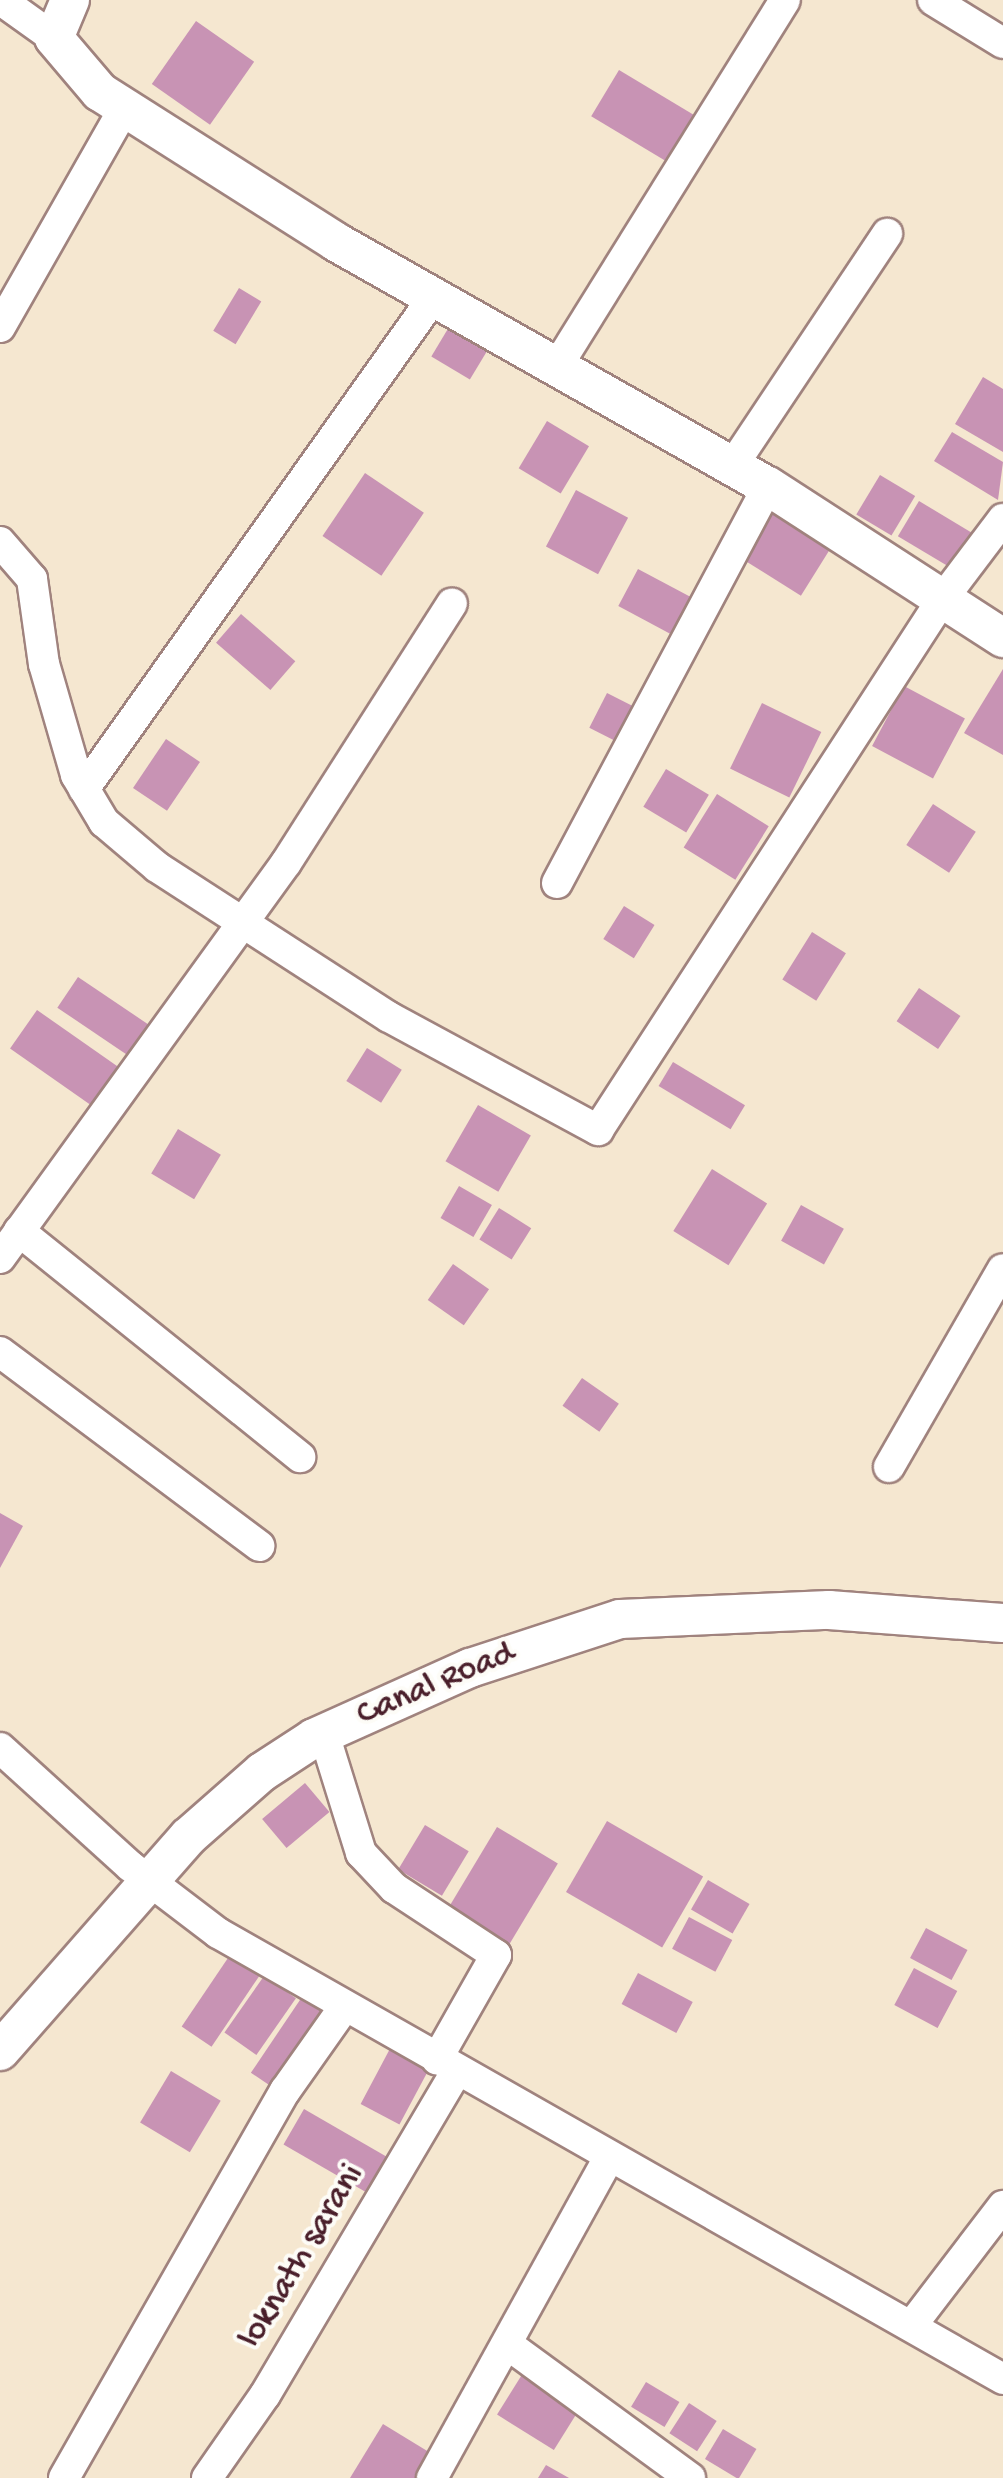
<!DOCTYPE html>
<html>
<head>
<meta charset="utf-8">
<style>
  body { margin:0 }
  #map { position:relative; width:1003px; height:2478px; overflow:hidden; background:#f5e7d0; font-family:"Gochi Hand",sans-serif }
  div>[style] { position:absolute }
  .building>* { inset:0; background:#c893b4; transform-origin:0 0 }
  .roads { filter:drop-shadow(2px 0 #a0837e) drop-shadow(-2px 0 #a0837e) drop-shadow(0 2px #a0837e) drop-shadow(0 -2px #a0837e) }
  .minor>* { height:30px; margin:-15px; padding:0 15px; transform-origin:15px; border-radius:15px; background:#fff }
  .tertiary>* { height:38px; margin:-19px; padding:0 19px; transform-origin:19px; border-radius:19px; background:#fff }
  span { translate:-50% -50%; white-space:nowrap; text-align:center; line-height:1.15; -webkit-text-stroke:8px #fdfcf7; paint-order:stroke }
  .street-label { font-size:35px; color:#4a1f2b }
</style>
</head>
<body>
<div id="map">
  <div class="building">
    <i style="left:196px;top:21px;width:71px;height:77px;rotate:35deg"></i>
    <i style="left:619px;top:70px;width:87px;height:54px;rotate:31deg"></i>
    <i style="left:239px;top:288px;width:26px;height:50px;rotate:31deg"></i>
    <i style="left:455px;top:317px;width:45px;height:46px;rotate:31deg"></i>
    <i style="clip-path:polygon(983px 377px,1003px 389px,1003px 452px,955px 424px)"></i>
    <i style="left:547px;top:421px;width:49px;height:55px;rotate:31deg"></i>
    <i style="clip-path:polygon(952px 432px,1003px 462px,998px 500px,934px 461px)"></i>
    <i style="left:365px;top:473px;width:71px;height:76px;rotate:34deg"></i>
    <i style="left:880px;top:475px;width:41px;height:46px;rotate:31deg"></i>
    <i style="left:576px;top:490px;width:59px;height:64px;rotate:28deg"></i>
    <i style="left:774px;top:501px;width:73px;height:66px;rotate:32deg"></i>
    <i style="left:919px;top:501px;width:65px;height:41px;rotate:31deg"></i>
    <i style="left:638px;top:569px;width:64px;height:42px;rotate:28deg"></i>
    <i style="left:241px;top:614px;width:72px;height:38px;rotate:41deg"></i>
    <i style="clip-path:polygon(1003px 669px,1003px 755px,964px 733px)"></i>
    <i style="left:904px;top:686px;width:69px;height:68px;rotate:28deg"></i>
    <i style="left:607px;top:693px;width:36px;height:39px;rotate:27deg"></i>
    <i style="left:762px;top:703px;width:66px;height:73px;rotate:26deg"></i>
    <i style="left:166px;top:739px;width:41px;height:59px;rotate:34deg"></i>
    <i style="left:666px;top:769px;width:50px;height:44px;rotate:31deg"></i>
    <i style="left:717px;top:794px;width:61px;height:63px;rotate:32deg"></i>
    <i style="left:933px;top:804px;width:51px;height:49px;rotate:33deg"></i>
    <i style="left:624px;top:906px;width:36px;height:39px;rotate:32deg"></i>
    <i style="left:812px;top:932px;width:40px;height:56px;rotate:32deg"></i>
    <i style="left:78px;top:977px;width:88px;height:37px;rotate:34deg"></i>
    <i style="left:919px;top:988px;width:50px;height:40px;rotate:34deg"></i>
    <i style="left:37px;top:1010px;width:102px;height:47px;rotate:35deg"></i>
    <i style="left:367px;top:1048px;width:41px;height:39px;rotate:32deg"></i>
    <i style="left:673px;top:1062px;width:84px;height:28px;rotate:31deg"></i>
    <i style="left:478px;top:1105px;width:61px;height:65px;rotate:30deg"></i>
    <i style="left:178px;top:1129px;width:50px;height:52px;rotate:31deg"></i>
    <i style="left:712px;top:1169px;width:65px;height:73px;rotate:32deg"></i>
    <i style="left:459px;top:1186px;width:38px;height:37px;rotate:30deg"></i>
    <i style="left:801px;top:1205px;width:49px;height:41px;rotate:29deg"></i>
    <i style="left:499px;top:1208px;width:38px;height:37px;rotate:32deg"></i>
    <i style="left:453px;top:1264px;width:44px;height:44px;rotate:35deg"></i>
    <i style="left:582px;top:1378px;width:45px;height:34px;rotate:35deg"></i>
    <i style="clip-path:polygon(0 1513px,23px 1526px,0 1568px)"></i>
    <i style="left:305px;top:1783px;width:38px;height:56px;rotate:50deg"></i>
    <i style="left:607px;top:1821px;width:111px;height:82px;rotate:30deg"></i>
    <i style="left:425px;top:1825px;width:51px;height:52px;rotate:31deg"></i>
    <i style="left:497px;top:1827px;width:71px;height:102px;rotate:31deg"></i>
    <i style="left:708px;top:1880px;width:48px;height:34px;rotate:30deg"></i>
    <i style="left:689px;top:1917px;width:49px;height:36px;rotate:28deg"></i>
    <i style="left:926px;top:1928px;width:47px;height:34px;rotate:28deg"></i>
    <i style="left:232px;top:1952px;width:36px;height:90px;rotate:34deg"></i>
    <i style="left:914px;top:1968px;width:49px;height:42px;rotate:28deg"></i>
    <i style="left:638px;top:1973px;width:62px;height:35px;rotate:28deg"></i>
    <i style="left:264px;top:1976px;width:39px;height:69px;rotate:35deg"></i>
    <i style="left:304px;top:1994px;width:34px;height:95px;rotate:34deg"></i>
    <i style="left:393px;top:2043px;width:44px;height:69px;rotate:28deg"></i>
    <i style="left:171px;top:2071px;width:58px;height:60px;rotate:31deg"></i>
    <i style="left:304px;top:2109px;width:105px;height:41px;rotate:30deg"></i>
    <i style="left:523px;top:2373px;width:67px;height:49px;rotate:32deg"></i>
    <i style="left:646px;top:2382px;width:39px;height:29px;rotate:31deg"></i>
    <i style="left:689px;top:2403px;width:33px;height:36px;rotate:33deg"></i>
    <i style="clip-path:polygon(383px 2424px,442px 2460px,431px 2478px,350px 2478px)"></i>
    <i style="left:723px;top:2429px;width:39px;height:35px;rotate:31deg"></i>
    <i style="clip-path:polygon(546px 2465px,569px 2478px,538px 2478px)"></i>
  </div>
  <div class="roads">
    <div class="minor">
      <i style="left:1px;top:0;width:65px;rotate:35.6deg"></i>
      <i style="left:933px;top:0;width:82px;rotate:31.6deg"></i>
      <i style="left:0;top:327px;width:251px;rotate:-60.4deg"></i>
      <i style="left:556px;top:368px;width:433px;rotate:-58.1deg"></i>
      <i style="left:733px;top:465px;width:278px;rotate:-56.3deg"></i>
      <i style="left:0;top:542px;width:49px;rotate:49.1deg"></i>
      <i style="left:32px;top:579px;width:86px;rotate:82deg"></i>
      <i style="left:44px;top:664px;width:116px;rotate:73.9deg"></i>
      <i style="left:76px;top:775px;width:55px;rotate:59.2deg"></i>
      <i style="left:104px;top:822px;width:70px;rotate:40.3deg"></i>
      <i style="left:157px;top:867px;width:276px;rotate:32.9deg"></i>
      <i style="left:389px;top:1017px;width:238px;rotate:28.4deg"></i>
      <i style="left:598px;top:1130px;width:630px;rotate:-57.04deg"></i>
      <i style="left:941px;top:601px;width:103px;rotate:-52.9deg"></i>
      <i style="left:84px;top:789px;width:602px;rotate:-54.6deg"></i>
      <i style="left:557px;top:883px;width:450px;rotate:-62deg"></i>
      <i style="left:19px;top:1231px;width:361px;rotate:38.8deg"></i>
      <i style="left:0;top:1258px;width:488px;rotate:-54.1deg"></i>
      <i style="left:286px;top:863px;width:308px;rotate:-57.4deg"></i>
      <i style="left:0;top:1352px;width:324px;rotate:36.8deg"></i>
      <i style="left:889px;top:1467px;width:228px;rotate:-60.1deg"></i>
      <i style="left:324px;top:1734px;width:125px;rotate:72.7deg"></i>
      <i style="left:361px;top:1853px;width:48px;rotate:46.7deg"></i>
      <i style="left:394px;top:1888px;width:122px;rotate:33.3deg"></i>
      <i style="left:496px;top:1955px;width:120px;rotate:119.6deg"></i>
      <i style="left:0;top:1748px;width:176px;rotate:42.2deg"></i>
      <i style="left:130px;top:1866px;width:111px;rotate:37.3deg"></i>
      <i style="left:218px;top:1933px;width:903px;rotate:29.6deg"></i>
      <i style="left:912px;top:2325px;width:150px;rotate:-52.6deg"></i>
      <i style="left:507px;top:2344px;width:227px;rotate:36.2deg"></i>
      <i style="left:64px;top:2478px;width:446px;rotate:-60.3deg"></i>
      <i style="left:285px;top:2091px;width:104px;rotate:-54.8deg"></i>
      <i style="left:207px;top:2478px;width:101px;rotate:-55.1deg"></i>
      <i style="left:265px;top:2395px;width:377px;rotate:-59.4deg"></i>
      <i style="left:432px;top:2478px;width:366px;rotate:-61.1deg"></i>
    </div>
    <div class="tertiary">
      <i style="left:70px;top:0;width:41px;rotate:112.8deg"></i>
      <i style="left:54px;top:38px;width:71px;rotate:49.6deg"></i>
      <i style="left:100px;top:92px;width:280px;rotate:32.4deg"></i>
      <i style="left:336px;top:242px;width:496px;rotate:29.5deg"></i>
      <i style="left:768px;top:486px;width:280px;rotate:32.9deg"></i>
      <i style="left:0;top:2051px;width:285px;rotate:-48.7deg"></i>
      <i style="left:188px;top:1837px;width:98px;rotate:-41.3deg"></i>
      <i style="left:262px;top:1772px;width:62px;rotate:-33.2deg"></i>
      <i style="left:314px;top:1738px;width:171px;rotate:-24.2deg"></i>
      <i style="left:470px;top:1668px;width:158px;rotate:-18.1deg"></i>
      <i style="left:620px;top:1619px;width:209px;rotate:-2.5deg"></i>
      <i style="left:829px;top:1610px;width:174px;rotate:4.3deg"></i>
    </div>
  </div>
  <div class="street-label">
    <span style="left:436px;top:1685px;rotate:-23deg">Canal Road</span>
    <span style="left:303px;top:2257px;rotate:-59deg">loknath sarani</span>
  </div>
</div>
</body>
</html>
